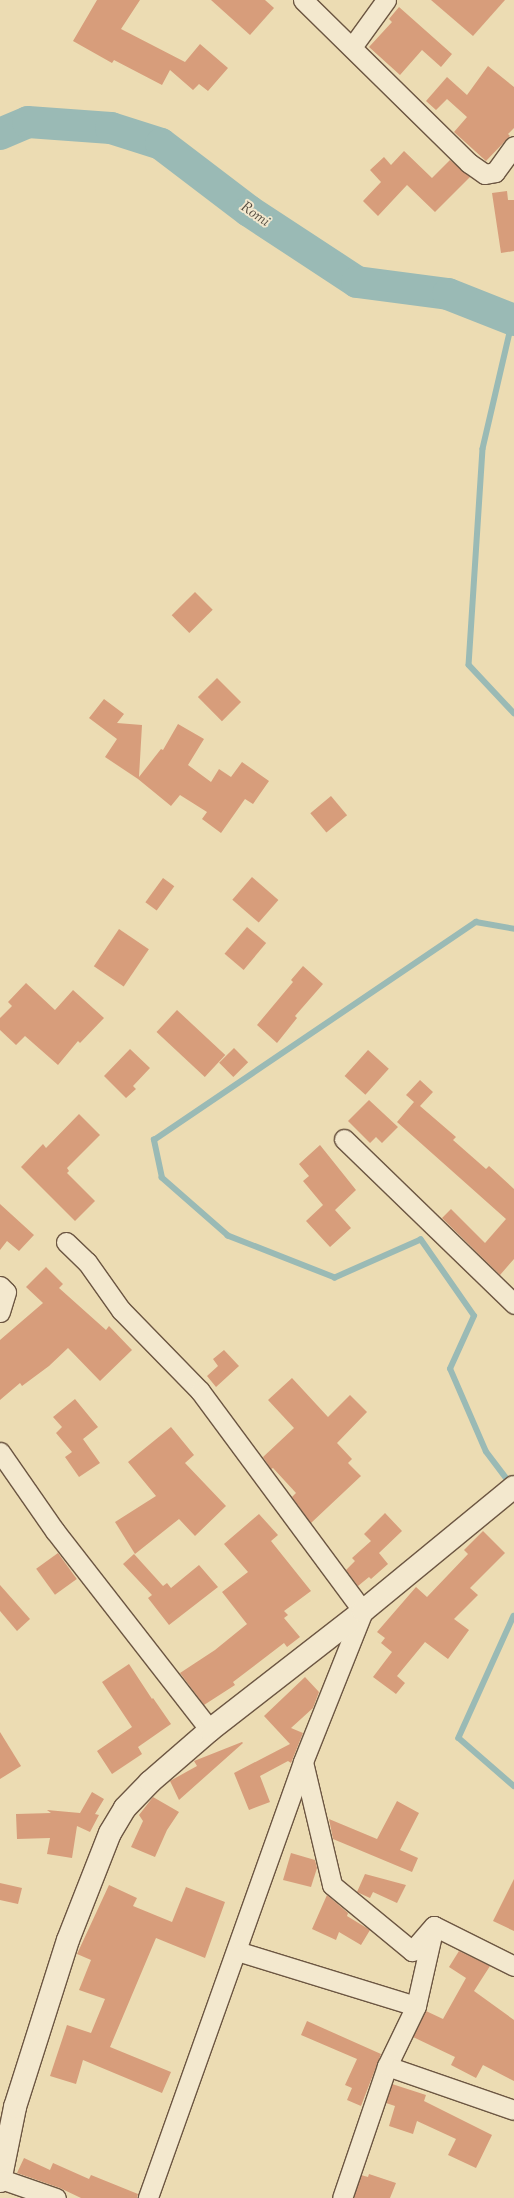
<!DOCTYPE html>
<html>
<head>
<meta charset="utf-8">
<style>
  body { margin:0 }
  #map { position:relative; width:514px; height:2198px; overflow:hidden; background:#ecdcb3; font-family:"Sorts Mill Goudy",serif }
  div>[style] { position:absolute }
  .stream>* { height:5.5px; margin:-2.75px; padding:0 2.75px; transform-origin:2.75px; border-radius:2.75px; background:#9abab5 }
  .river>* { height:32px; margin:-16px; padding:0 16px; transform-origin:16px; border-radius:16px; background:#9abab5 }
  .building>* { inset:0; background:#d79d7b; transform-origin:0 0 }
  .roads { filter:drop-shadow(1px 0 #6c5642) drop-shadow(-1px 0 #6c5642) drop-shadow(0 1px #6c5642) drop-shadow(0 -1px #6c5642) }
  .minor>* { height:19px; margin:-9.5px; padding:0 9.5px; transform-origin:9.5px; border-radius:9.5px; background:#f3e8ce }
  .tertiary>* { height:22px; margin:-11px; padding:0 11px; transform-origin:11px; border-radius:11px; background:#f3e8ce }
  span { translate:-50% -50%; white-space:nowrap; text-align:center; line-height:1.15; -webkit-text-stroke:4px #f3e8ce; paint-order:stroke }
  .water-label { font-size:15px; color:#574e42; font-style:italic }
</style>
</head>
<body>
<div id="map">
  <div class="stream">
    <i style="left:513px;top:320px;width:132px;rotate:103.1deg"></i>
    <i style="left:483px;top:449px;width:216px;rotate:93.7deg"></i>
    <i style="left:469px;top:665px;width:66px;rotate:46.8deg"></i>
    <i style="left:511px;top:1485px;width:41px;rotate:-127.1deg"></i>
    <i style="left:486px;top:1452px;width:90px;rotate:-113.4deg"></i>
    <i style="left:450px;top:1369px;width:58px;rotate:-65.6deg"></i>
    <i style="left:474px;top:1316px;width:93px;rotate:-124.9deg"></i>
    <i style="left:421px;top:1240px;width:94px;rotate:156.2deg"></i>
    <i style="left:335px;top:1278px;width:115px;rotate:-158.6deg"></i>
    <i style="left:228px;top:1236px;width:88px;rotate:-138.7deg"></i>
    <i style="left:162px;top:1178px;width:39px;rotate:-102deg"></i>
    <i style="left:154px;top:1140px;width:389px;rotate:-34.1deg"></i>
    <i style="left:476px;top:922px;width:39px;rotate:10deg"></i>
    <i style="left:514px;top:1616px;width:134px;rotate:114.3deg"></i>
    <i style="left:459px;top:1738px;width:73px;rotate:41.1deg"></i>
  </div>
  <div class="river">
    <i style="left:0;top:134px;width:30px;rotate:-23deg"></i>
    <i style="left:28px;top:122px;width:83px;rotate:4.1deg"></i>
    <i style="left:111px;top:128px;width:52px;rotate:17.7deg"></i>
    <i style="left:161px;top:144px;width:111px;rotate:37.3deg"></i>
    <i style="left:249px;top:211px;width:129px;rotate:33.3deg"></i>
    <i style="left:357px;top:282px;width:92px;rotate:7.5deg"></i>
    <i style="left:448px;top:294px;width:71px;rotate:21.5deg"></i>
  </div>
  <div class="building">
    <i style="clip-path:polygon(97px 0,140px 0,121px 29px,185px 62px,200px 44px,228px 68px,208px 91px,199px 84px,193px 90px,170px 70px,162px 85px,114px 60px,112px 63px,73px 41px)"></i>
    <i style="clip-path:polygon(211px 0,265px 0,274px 8px,250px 35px)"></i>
    <i style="clip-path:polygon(431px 0,505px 0,473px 36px)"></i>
    <i style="clip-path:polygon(399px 7px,452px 54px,441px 67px,422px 50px,400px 75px,369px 47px,392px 22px,389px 19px)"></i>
    <i style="clip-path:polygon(488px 66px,514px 87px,514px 128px,508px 134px,510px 136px,486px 161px,454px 132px,467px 117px,447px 99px,436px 110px,426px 101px,447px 77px,467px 95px)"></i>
    <i style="clip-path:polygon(404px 151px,432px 178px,450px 160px,470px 177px,435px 212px,407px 185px,378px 216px,363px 201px,381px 182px,370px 170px,384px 157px,391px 165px)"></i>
    <i style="clip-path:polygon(507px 191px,508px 200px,514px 200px,514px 251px,501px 253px,492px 193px)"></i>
    <i style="left:195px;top:592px;width:25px;height:33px;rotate:45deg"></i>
    <i style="left:217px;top:678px;width:34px;height:27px;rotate:45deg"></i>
    <i style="clip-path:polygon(104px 699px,124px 714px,117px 723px,142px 725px,139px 777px,161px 749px,163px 750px,178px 724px,204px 739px,188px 765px,211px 782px,219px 769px,231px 777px,242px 762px,269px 781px,253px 804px,245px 799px,221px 833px,202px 819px,207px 812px,180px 795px,171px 806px,138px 779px,105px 757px,117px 739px,89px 718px)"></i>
    <i style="left:331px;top:796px;width:25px;height:27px;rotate:50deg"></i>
    <i style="left:252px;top:877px;width:35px;height:30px;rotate:41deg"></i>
    <i style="left:163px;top:878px;width:14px;height:30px;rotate:36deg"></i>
    <i style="left:247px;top:927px;width:25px;height:35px;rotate:40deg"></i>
    <i style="left:119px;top:929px;width:36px;height:45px;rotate:34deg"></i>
    <i style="clip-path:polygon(303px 966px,323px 984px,295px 1016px,297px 1018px,277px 1043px,257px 1025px,293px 982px,291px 980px)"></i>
    <i style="clip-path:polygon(26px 983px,55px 1010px,73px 990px,104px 1018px,80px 1043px,78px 1041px,58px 1065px,25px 1036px,16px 1045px,0 1030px,0 1018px,12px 1006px,8px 1002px)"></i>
    <i style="left:177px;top:1010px;width:66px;height:30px;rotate:43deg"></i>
    <i style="left:234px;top:1048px;width:20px;height:21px;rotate:45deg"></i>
    <i style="clip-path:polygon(130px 1049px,150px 1068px,133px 1086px,136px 1089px,126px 1098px,104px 1076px)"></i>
    <i style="left:368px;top:1050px;width:28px;height:35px;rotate:42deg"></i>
    <i style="clip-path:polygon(420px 1080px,433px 1092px,420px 1106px,456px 1137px,453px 1140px,486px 1169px,489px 1166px,514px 1189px,514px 1259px,500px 1275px,442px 1218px,451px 1209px,485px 1243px,506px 1219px,397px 1122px,414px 1102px,406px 1095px)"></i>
    <i style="clip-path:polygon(369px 1100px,398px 1127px,382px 1143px,376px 1137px,370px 1143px,348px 1121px)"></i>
    <i style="clip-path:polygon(79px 1114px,100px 1135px,67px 1168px,69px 1171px,67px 1173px,95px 1201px,75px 1221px,21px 1167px,43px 1144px,46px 1148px)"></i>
    <i style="clip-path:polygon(320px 1145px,356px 1190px,335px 1210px,351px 1228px,330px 1247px,306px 1221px,323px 1205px,303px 1181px,309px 1176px,299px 1164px)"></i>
    <i style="clip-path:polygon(0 1204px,34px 1235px,19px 1251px,7px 1241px,0 1250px)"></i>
    <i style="clip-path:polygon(46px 1267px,63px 1284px,59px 1288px,106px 1330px,109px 1326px,132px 1350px,100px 1381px,68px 1348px,49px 1366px,22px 1386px,20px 1383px,0 1400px,0 1340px,43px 1303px,26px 1287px)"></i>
    <i style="clip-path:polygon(224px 1350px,239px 1366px,216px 1387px,207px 1376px,218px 1366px,213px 1359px)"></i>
    <i style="clip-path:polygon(292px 1378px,328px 1417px,350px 1395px,367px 1412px,337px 1443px,352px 1459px,348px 1463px,361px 1476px,311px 1523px,292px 1497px,296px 1493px,273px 1468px,271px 1469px,263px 1457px,294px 1428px,268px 1400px)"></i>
    <i style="clip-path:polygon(75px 1399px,98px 1427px,83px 1439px,100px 1463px,79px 1477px,65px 1457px,72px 1452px,56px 1433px,62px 1427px,53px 1417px)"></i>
    <i style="clip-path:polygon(171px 1427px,194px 1455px,185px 1463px,226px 1506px,195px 1536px,179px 1519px,135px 1554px,115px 1522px,156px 1496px,128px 1462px)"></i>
    <i style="clip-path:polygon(385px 1513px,402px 1531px,379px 1553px,388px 1564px,371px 1579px,369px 1577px,358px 1586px,346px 1570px,355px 1561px,352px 1558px,371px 1541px,364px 1534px)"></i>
    <i style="clip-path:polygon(259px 1514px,278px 1535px,271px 1541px,311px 1591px,284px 1611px,288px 1615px,284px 1618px,300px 1637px,287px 1647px,284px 1643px,233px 1682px,235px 1685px,204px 1705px,180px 1673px,215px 1650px,247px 1624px,222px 1592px,248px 1572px,224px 1544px)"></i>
    <i style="clip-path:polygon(483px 1531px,505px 1553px,470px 1588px,478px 1595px,454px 1619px,469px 1630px,448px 1659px,425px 1642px,397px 1676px,405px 1683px,396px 1694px,373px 1677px,392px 1652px,381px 1643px,385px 1638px,377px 1632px,416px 1587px,427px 1597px,468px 1554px,464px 1550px)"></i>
    <i style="left:58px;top:1553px;width:32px;height:27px;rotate:54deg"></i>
    <i style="clip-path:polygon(134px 1554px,163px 1586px,167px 1583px,171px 1588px,199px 1565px,218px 1587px,169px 1625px,148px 1598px,152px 1595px,123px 1564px)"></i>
    <i style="clip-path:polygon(0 1585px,30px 1619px,17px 1631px,0 1611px)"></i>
    <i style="clip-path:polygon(129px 1664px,152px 1699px,153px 1698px,171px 1724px,138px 1747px,142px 1754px,112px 1774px,97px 1751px,132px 1727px,102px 1682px)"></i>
    <i style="clip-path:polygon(305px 1677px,319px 1692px,313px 1708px,291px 1728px,303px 1733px,291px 1763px,288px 1761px,260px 1776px,270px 1802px,249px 1810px,234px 1773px,290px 1744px,264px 1716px)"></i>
    <i style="clip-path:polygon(0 1732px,21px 1766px,0 1779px)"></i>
    <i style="clip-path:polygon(242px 1742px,243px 1743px,179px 1800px,170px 1781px,197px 1766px,194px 1761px)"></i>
    <i style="clip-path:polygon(92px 1792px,104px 1799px,95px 1814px,99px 1815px,90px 1832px,77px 1826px,72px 1858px,47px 1854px,50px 1838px,17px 1839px,16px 1814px,51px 1813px,47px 1810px,80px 1813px)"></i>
    <i style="clip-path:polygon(153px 1797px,179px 1812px,167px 1830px,155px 1857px,131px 1847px,143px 1821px,139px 1815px)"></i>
    <i style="clip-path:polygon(397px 1801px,419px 1813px,400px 1850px,418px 1858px,412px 1872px,333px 1839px,329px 1819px,377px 1839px)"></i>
    <i style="clip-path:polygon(291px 1853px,315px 1860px,317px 1868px,311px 1887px,283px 1880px)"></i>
    <i style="clip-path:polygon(365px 1874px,406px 1885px,397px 1903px,373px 1892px,370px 1898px,357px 1892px)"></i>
    <i style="clip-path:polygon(514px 1879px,514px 1931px,493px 1921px)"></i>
    <i style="clip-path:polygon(0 1883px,22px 1888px,18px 1904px,0 1900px)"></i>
    <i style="clip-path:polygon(109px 1885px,137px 1898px,133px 1906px,172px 1922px,186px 1887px,225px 1902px,205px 1958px,156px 1938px,110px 2047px,171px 2072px,162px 2093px,83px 2060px,76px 2084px,50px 2076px,67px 2025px,91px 2033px,105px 1999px,79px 1990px,91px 1960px,77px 1954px)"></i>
    <i style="clip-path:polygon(327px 1895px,348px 1913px,347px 1916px,370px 1930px,361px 1945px,339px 1932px,336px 1940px,312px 1929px)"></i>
    <i style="clip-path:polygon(459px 1951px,490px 1966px,474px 1991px,514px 2020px,514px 2081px,483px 2065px,476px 2078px,451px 2065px,455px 2057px,413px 2037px,426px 2011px,443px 2019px,466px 1978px,449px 1967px)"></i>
    <i style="clip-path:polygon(307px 2021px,381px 2054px,361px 2106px,347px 2100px,352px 2088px,345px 2085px,357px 2059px,301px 2035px)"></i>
    <i style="clip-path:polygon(392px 2084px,426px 2095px,424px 2101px,492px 2135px,476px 2168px,448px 2155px,456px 2139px,417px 2121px,413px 2134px,389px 2126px,395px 2106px,386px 2103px)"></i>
    <i style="clip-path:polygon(24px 2158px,50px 2170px,53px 2163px,89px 2179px,91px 2175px,138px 2194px,137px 2198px,81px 2198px,60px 2188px,17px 2173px)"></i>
    <i style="clip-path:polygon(369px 2174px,396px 2183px,390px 2198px,354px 2198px,361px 2175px,368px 2177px)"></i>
  </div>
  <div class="roads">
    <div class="minor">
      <i style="left:303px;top:0;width:233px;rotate:44.5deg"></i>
      <i style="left:469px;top:163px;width:19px;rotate:35deg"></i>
      <i style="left:485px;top:174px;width:10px;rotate:-11deg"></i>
      <i style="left:495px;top:172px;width:32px;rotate:-54deg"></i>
      <i style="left:352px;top:47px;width:58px;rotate:-54.1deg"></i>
      <i style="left:344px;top:1139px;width:237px;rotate:44.1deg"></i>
      <i style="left:66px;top:1242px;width:29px;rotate:44deg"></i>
      <i style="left:87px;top:1262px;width:59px;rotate:54.7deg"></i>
      <i style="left:121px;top:1310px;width:113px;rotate:45.7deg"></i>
      <i style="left:200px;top:1391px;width:274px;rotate:53.5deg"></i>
      <i style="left:363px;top:1611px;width:162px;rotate:111.7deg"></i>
      <i style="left:303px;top:1762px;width:463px;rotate:109.6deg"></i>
      <i style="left:0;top:1286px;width:8px;rotate:45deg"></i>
      <i style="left:6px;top:1292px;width:21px;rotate:107deg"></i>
      <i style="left:0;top:1452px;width:96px;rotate:55.2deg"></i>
      <i style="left:55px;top:1531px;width:252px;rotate:52.1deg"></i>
      <i style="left:303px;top:1762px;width:126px;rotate:76.7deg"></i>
      <i style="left:332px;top:1885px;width:104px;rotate:39.5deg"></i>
      <i style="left:412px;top:1951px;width:33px;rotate:-49deg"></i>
      <i style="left:434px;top:1926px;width:82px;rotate:102.7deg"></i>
      <i style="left:416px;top:2006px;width:67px;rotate:115.8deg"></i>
      <i style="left:387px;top:2066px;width:139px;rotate:108.8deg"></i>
      <i style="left:434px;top:1926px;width:89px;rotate:26.6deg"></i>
      <i style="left:237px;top:1951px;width:187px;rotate:17.1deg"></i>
      <i style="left:387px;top:2066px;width:134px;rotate:19.1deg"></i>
      <i style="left:1px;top:2179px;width:58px;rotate:19.1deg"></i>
    </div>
    <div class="tertiary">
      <i style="left:0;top:2181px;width:76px;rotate:-78.5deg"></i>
      <i style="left:15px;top:2107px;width:175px;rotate:-72.4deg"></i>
      <i style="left:68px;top:1940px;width:115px;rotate:-68.6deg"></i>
      <i style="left:110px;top:1833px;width:29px;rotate:-59deg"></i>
      <i style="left:125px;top:1808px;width:36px;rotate:-46deg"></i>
      <i style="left:150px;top:1782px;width:79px;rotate:-40.9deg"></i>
      <i style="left:210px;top:1730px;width:194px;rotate:-37.9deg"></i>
      <i style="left:363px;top:1611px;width:195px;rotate:-39.4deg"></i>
    </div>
  </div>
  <div class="water-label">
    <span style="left:255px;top:215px;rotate:35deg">Romi</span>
  </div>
</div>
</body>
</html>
